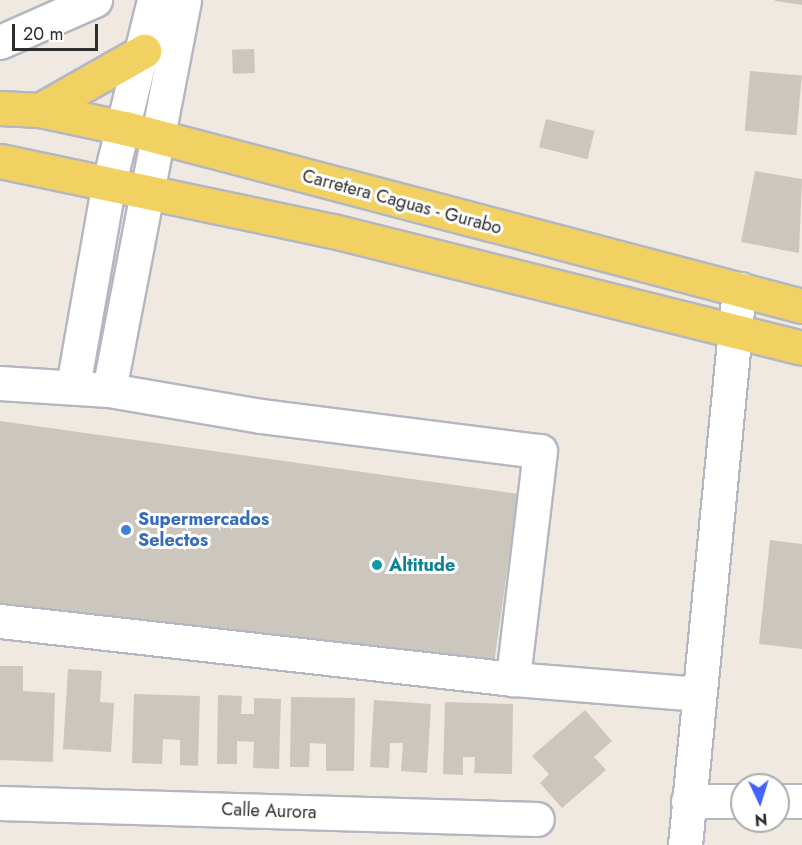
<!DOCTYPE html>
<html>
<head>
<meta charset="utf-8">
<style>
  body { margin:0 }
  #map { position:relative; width:802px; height:845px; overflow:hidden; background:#efe9e1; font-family:Jost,sans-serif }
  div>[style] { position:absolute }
  .building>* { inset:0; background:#cbc7bf; transform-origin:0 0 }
  .roads { filter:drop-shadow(2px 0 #b4b7c1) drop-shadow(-2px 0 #b4b7c1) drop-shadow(0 2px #b4b7c1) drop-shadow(0 -2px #b4b7c1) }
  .minor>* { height:33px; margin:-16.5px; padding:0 16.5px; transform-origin:16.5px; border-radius:16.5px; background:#fff }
  .major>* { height:33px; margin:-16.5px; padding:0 16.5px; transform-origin:16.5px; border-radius:16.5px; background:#f2d163 }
  .dots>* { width:16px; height:16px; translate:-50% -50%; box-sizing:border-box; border:3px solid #fff; border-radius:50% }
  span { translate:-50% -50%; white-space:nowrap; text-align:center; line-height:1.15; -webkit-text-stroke:6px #fff; paint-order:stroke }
  .street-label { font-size:18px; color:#2e2e2e }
  .shop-label { font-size:18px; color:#366cbe; font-weight:700 }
  .left { translate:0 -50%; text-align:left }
  .culture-label { font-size:18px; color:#0d838f; font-weight:700 }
  .north { position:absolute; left:730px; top:773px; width:60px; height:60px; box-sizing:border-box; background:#fff; border:2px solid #ababab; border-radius:50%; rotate:176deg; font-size:16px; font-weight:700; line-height:24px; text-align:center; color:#2e2e2e }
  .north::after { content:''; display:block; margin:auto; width:21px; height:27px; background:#4264fb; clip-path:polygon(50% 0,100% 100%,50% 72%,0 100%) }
  .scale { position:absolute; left:12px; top:24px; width:86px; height:27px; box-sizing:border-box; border:3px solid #2e2e2e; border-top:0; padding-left:8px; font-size:18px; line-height:21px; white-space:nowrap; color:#2e2e2e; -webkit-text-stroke:4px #fff; paint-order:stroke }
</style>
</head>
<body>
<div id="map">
  <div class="building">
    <i style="clip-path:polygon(802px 0,802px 5px,775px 1px,775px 0)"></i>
    <i style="left:254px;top:49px;width:24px;height:22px;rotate:88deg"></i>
    <i style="left:750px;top:71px;width:52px;height:60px;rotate:5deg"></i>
    <i style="left:546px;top:119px;width:50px;height:29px;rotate:14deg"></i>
    <i style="clip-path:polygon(755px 171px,802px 179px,799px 253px,741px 242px)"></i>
    <i style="left:0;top:421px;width:523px;height:182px;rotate:8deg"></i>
    <i style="clip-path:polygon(770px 540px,802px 544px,802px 649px,759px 644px)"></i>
    <i style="clip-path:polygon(0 666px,23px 666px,23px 691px,55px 693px,53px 762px,0 760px)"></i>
    <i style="clip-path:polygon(68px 669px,102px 671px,100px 702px,114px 703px,111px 752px,63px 749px)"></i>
    <i style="clip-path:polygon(134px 694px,200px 696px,198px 766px,180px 765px,180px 740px,163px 739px,162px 764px,132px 763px)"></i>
    <i style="clip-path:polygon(218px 695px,242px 696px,241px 714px,254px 714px,254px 698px,281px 699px,279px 769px,253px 768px,254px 742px,237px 741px,237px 764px,217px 764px)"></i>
    <i style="clip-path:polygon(291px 697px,355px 698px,354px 771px,326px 771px,326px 744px,310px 743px,309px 767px,290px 767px)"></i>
    <i style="clip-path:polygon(374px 700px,431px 704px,427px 773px,401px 771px,403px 743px,390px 743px,389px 768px,370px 767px)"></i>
    <i style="clip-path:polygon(445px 702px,513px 704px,512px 774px,474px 773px,475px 757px,463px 757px,463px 775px,443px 774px)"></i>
    <i style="clip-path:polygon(585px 710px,612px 741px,594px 757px,606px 770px,562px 808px,540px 783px,549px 774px,532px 756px)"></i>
  </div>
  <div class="roads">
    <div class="minor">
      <i style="left:0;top:42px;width:104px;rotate:-23.9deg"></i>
      <i style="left:0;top:383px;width:109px;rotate:3.7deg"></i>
      <i style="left:109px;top:390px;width:154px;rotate:9.7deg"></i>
      <i style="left:261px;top:416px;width:281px;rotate:7.2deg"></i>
      <i style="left:540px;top:451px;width:230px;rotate:96.8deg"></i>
      <i style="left:513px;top:679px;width:186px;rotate:4.6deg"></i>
      <i style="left:73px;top:386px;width:207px;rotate:-80deg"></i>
      <i style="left:109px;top:182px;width:187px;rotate:-76.1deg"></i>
      <i style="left:109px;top:390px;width:397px;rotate:-79.1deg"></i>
      <i style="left:0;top:621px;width:516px;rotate:6.45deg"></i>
      <i style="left:688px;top:801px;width:54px"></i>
      <i style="left:778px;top:801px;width:24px"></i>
      <i style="left:0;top:803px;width:537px;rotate:1.71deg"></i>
      <i style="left:685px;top:845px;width:559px;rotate:-84.45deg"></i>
    </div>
    <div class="major">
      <i style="left:0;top:108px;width:40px;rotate:2.9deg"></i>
      <i style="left:40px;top:110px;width:87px;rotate:12deg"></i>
      <i style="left:125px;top:128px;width:700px;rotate:14.73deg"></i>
      <i style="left:40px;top:110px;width:120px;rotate:-29.6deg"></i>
      <i style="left:0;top:161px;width:340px;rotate:11.9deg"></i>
      <i style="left:333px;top:231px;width:483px;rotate:14deg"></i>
    </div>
  </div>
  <div class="dots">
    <i style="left:126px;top:530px;background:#3f7fe0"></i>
    <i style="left:377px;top:565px;background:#0f9aa8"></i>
  </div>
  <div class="street-label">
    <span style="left:402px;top:202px;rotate:15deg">Carretera Caguas - Gurabo</span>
    <span style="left:269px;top:811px;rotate:2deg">Calle Aurora</span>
  </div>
  <div class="shop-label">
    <span class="left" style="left:138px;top:530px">Supermercados<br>Selectos</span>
  </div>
  <div class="culture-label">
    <span class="left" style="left:389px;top:565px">Altitude</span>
  </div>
  <div class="north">N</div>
  <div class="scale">20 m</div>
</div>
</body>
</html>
